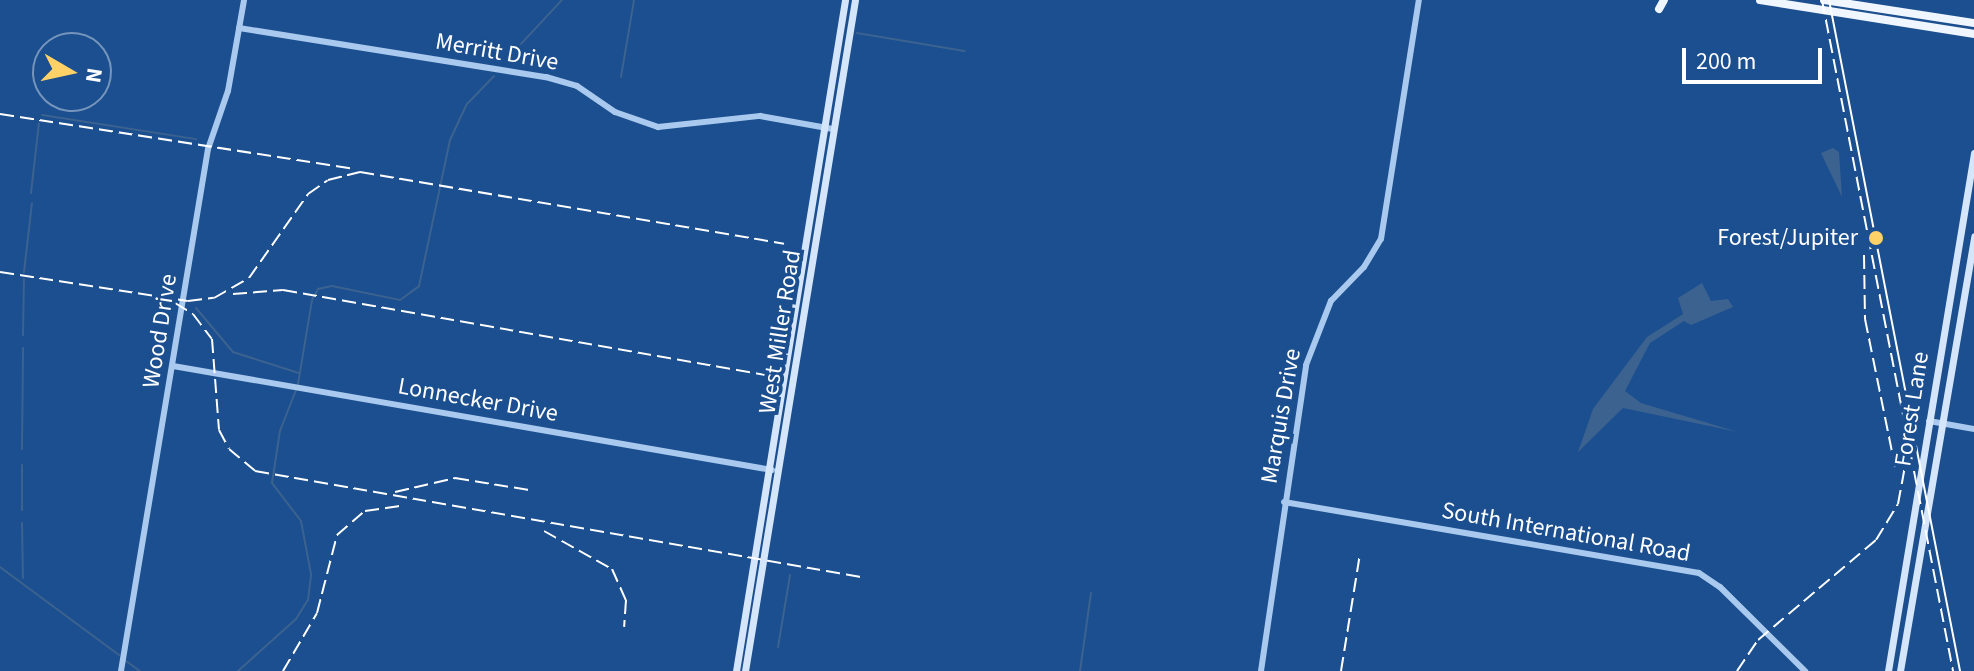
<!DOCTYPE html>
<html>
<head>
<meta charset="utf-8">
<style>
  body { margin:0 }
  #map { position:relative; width:1974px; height:671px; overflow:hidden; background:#1b4f8f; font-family:"Source Sans 3",sans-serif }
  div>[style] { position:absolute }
  .water>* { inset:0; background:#3c6290 }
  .stream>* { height:2px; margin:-1px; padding:0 1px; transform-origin:1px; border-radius:1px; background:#3c6290 }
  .tertiary>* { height:6px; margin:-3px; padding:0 3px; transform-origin:3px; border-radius:3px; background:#a9c9ee }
  .secondary>* { height:7px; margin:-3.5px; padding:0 3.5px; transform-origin:3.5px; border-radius:3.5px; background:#d6e6fa }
  .primary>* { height:8px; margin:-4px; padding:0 4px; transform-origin:4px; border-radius:4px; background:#f0f6ff }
  .tram>* { height:2px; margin:-1px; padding:0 1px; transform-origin:1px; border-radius:1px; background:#fff }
  .rail>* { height:2px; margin-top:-1px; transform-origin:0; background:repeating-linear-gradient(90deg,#fff 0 14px,transparent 0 20px) }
  .dots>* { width:22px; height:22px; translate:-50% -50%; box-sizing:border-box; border:4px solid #1b4f8f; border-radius:50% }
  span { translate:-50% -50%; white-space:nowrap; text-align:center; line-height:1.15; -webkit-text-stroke:8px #1b4f8f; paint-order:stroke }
  .street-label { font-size:24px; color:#fff }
  .poi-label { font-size:24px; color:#fff }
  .right { translate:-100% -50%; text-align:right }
  .north { position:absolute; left:32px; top:32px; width:80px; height:80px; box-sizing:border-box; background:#1b4f8f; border:2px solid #7695bc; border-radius:50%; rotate:99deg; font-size:22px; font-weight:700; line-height:32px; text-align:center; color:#fff }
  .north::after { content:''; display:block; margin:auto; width:28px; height:36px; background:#ffd166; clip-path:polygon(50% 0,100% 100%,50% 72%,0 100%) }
  .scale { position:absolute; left:1682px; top:48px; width:140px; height:36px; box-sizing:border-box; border:4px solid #fff; border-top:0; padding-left:10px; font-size:24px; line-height:28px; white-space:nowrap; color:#fff; -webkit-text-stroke:6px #1b4f8f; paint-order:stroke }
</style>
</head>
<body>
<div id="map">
  <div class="water">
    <i style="clip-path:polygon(1833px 148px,1839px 152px,1842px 197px,1821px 153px)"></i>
    <i style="clip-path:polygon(1702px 283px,1711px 301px,1728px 299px,1733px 307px,1691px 325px,1684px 321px,1650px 343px,1625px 391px,1641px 403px,1738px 432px,1623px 408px,1578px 452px,1593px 409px,1647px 337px,1683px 314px,1678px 298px)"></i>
  </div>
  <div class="stream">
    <i style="left:857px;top:33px;width:109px;rotate:9.5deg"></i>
    <i style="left:504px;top:62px;width:85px;rotate:-46.9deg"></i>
    <i style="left:621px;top:77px;width:78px;rotate:-80.4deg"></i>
    <i style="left:42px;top:115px;width:156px;rotate:8.9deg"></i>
    <i style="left:31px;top:193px;width:70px;rotate:-83.5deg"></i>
    <i style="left:24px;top:272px;width:69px;rotate:-83.4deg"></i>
    <i style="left:196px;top:308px;width:57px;rotate:49.9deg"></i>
    <i style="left:233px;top:352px;width:69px;rotate:17.7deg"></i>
    <i style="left:23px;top:335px;width:56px;rotate:-89deg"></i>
    <i style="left:298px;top:384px;width:85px;rotate:-80.5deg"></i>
    <i style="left:312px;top:300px;width:13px;rotate:-61deg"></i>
    <i style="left:318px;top:289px;width:14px;rotate:-12deg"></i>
    <i style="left:332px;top:286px;width:69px;rotate:11.6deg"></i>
    <i style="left:400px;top:300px;width:24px;rotate:-36deg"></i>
    <i style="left:419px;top:286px;width:149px;rotate:-78deg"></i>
    <i style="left:450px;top:140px;width:40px;rotate:-65deg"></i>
    <i style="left:467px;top:104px;width:39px;rotate:-46deg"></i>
    <i style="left:22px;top:449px;width:101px;rotate:-89.4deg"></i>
    <i style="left:22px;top:510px;width:45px;rotate:-90deg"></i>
    <i style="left:22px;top:523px;width:55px;rotate:89deg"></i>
    <i style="left:0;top:567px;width:148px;rotate:36.5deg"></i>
    <i style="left:778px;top:647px;width:73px;rotate:-80.5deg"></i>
    <i style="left:126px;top:661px;width:17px;rotate:36deg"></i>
    <i style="left:238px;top:671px;width:78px;rotate:-41.9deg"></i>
    <i style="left:296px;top:619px;width:22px;rotate:-58deg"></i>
    <i style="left:308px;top:600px;width:26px;rotate:-83deg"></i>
    <i style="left:311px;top:574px;width:54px;rotate:-100.7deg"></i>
    <i style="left:301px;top:521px;width:48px;rotate:-127.3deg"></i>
    <i style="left:272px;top:483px;width:53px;rotate:-81.3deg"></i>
    <i style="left:280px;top:431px;width:44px;rotate:-68.7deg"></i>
    <i style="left:1080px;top:671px;width:79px;rotate:-82deg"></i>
  </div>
  <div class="tertiary">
    <i style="left:239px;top:28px;width:311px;rotate:9.1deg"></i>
    <i style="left:546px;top:77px;width:32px;rotate:16deg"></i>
    <i style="left:577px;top:86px;width:46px;rotate:34.4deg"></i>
    <i style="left:615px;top:112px;width:46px;rotate:19.2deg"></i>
    <i style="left:658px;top:127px;width:103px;rotate:-6.2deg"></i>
    <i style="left:760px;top:116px;width:74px;rotate:10.1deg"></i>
    <i style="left:173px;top:366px;width:608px;rotate:9.85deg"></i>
    <i style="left:1929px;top:421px;width:46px;rotate:10.1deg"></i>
    <i style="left:1284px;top:502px;width:421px;rotate:9.7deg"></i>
    <i style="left:1699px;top:573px;width:25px;rotate:34deg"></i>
    <i style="left:1720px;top:587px;width:120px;rotate:44.7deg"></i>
    <i style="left:121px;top:671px;width:529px;rotate:-80.54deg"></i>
    <i style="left:208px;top:149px;width:61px;rotate:-71deg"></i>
    <i style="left:228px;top:91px;width:92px;rotate:-80deg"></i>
    <i style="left:1261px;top:671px;width:309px;rotate:-81.6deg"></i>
    <i style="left:1306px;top:365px;width:69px;rotate:-68.7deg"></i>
    <i style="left:1331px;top:301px;width:47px;rotate:-45.9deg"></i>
    <i style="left:1364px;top:267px;width:33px;rotate:-59deg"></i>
    <i style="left:1381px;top:239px;width:242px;rotate:-81deg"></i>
  </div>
  <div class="secondary">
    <i style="left:736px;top:671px;width:680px;rotate:-80.77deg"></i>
    <i style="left:745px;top:671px;width:680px;rotate:-80.69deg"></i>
    <i style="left:1888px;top:671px;width:525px;rotate:-80.57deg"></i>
    <i style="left:1900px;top:671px;width:441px;rotate:-80.3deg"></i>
  </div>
  <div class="primary">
    <i style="left:1760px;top:0;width:217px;rotate:9deg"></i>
    <i style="left:1824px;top:0;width:152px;rotate:8.7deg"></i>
    <i style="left:1659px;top:9px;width:10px;rotate:-61deg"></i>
  </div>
  <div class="tram">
    <i style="left:1829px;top:0;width:684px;rotate:78.95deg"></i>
  </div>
  <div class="rail">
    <i style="left:1822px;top:0;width:684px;rotate:78.95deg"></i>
    <i style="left:0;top:114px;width:359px;rotate:8.8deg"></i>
    <i style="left:1864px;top:255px;width:64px;rotate:89.1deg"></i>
    <i style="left:1865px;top:319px;width:151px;rotate:78.5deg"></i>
    <i style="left:0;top:272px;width:190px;rotate:8.8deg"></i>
    <i style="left:188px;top:301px;width:26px;rotate:-7deg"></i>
    <i style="left:214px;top:298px;width:40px;rotate:-29.7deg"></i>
    <i style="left:249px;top:278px;width:103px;rotate:-54.9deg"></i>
    <i style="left:308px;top:194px;width:24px;rotate:-35deg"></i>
    <i style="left:328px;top:180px;width:33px;rotate:-14deg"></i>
    <i style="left:360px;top:172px;width:430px;rotate:9.6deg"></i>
    <i style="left:233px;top:294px;width:50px;rotate:-4.6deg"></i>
    <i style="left:283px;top:290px;width:497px;rotate:10deg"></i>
    <i style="left:175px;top:303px;width:21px;rotate:31deg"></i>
    <i style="left:193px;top:314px;width:31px;rotate:53deg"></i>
    <i style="left:212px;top:339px;width:91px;rotate:85.6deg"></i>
    <i style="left:219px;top:430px;width:21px;rotate:62deg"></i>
    <i style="left:229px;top:449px;width:34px;rotate:40deg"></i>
    <i style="left:255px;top:471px;width:615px;rotate:9.92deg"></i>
    <i style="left:395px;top:492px;width:62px;rotate:-13.1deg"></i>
    <i style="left:455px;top:478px;width:75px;rotate:9.2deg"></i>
    <i style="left:544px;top:531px;width:78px;rotate:29.2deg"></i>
    <i style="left:612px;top:569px;width:34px;rotate:66deg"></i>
    <i style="left:626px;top:600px;width:27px;rotate:94deg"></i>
    <i style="left:283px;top:671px;width:67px;rotate:-59.6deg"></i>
    <i style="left:317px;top:613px;width:81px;rotate:-75.6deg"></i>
    <i style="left:337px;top:535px;width:37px;rotate:-41deg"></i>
    <i style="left:365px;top:511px;width:37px;rotate:-8deg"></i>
    <i style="left:1341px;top:671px;width:119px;rotate:-80.8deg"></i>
    <i style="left:1737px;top:671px;width:37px;rotate:-56deg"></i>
    <i style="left:1758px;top:640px;width:155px;rotate:-40.3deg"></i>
    <i style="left:1876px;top:540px;width:42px;rotate:-58.6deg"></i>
    <i style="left:1898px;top:504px;width:44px;rotate:-79.5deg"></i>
  </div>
  <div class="dots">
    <i style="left:1876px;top:238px;background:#ffd166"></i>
  </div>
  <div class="street-label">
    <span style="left:497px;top:52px;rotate:10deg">Merritt Drive</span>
    <span style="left:160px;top:331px;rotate:-81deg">Wood Drive</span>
    <span style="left:780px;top:332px;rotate:-81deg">West Miller Road</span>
    <span style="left:478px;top:400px;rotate:10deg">Lonnecker Drive</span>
    <span style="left:1912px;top:409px;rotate:-81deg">Forest Lane</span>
    <span style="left:1281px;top:416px;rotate:-80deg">Marquis Drive</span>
    <span style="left:1566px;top:532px;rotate:10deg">South International Road</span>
  </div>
  <div class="poi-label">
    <span class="right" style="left:1858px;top:238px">Forest/Jupiter</span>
  </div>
  <div class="north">N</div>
  <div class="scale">200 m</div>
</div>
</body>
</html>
